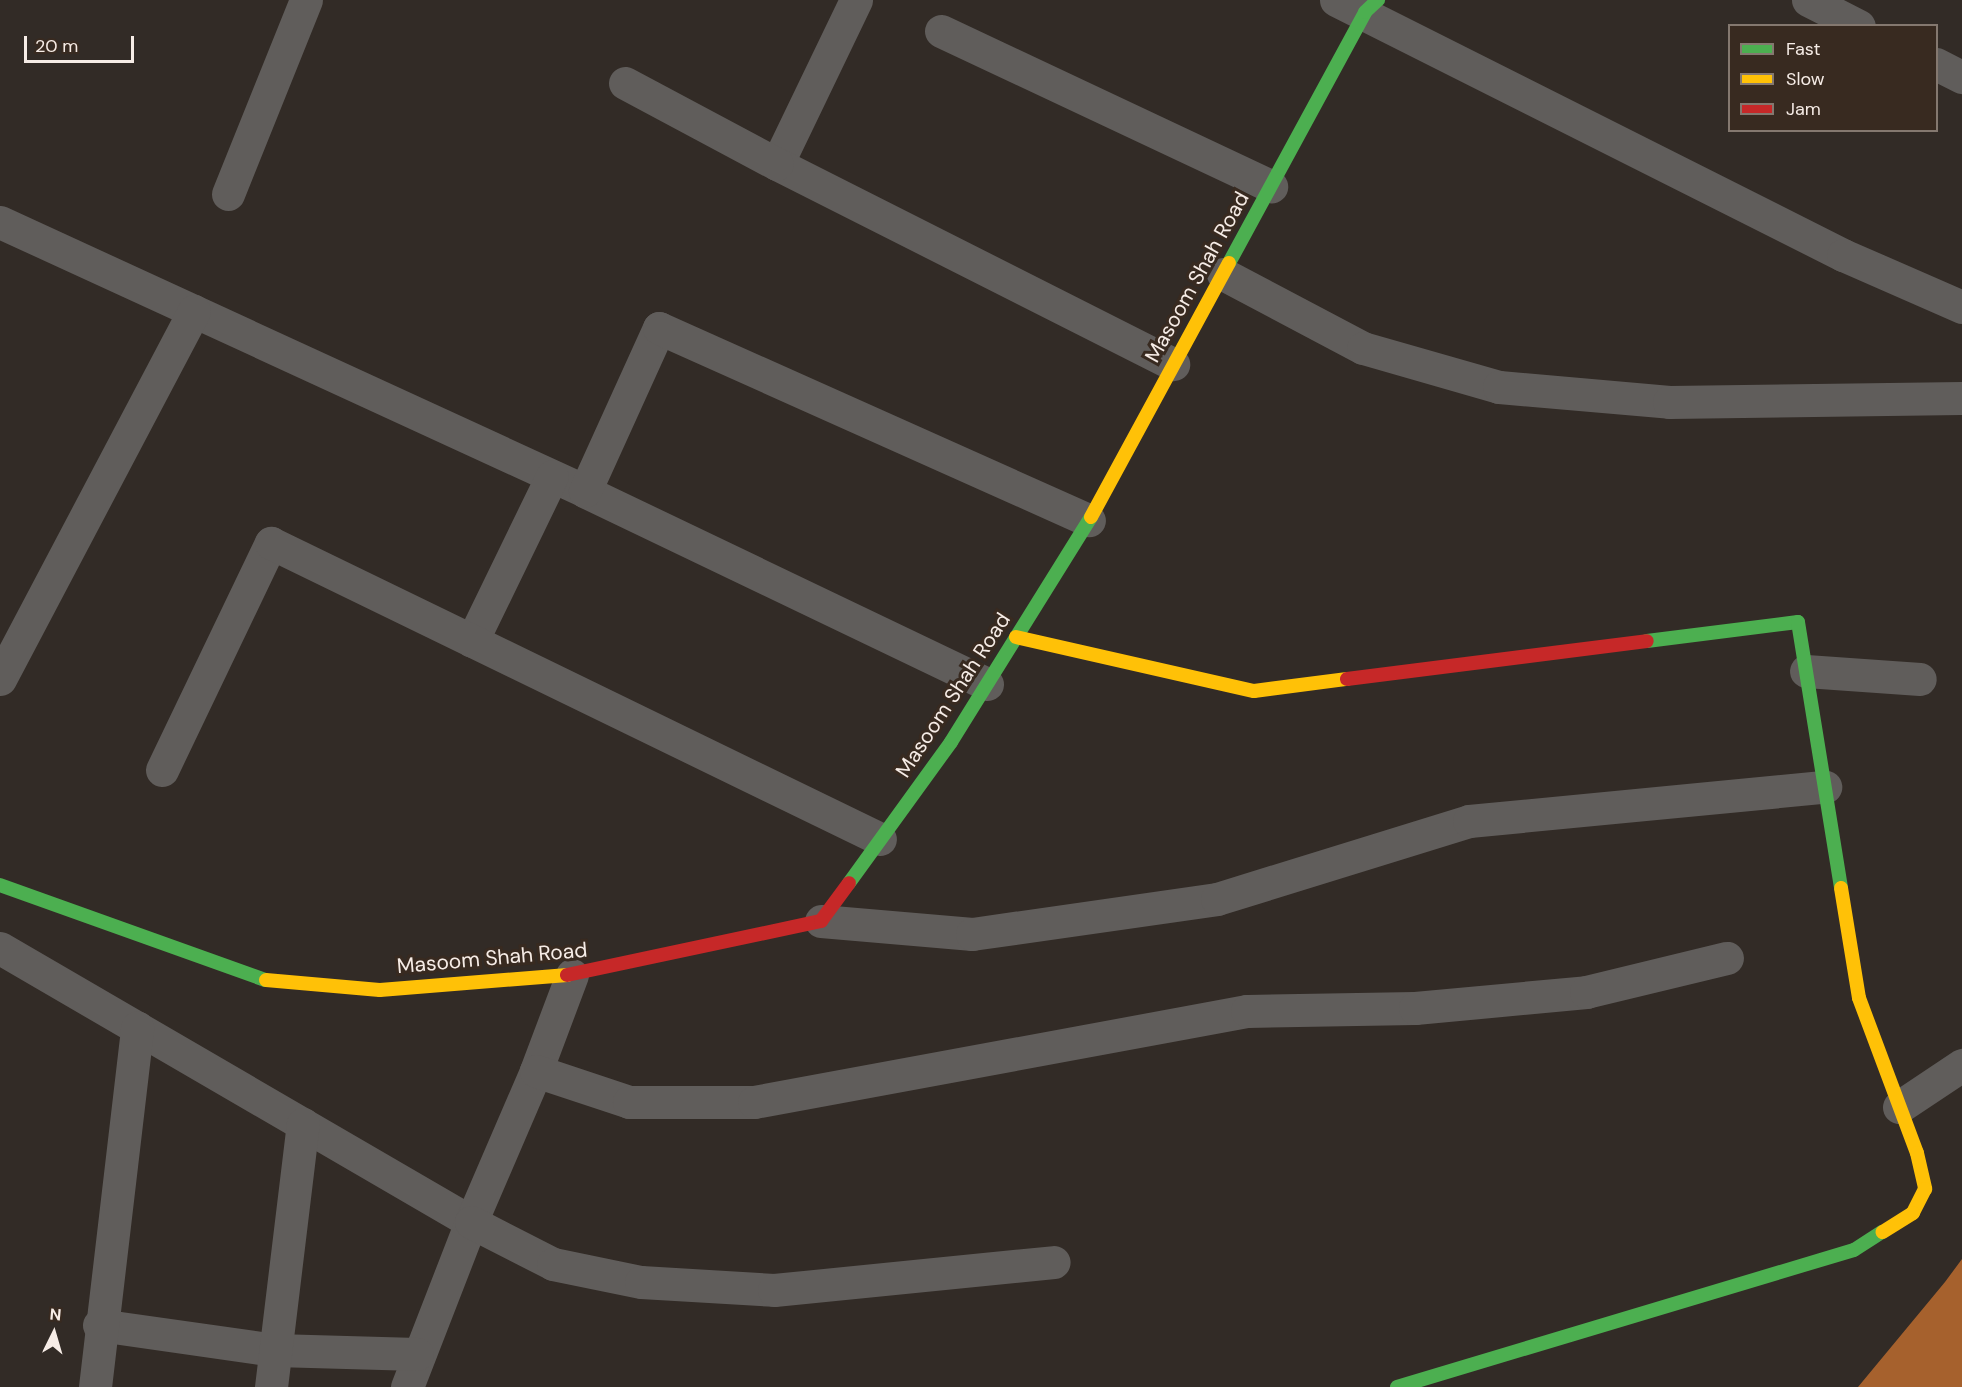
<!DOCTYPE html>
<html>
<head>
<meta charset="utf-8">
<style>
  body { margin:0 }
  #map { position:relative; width:1962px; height:1387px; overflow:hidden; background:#322b26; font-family:"DM Sans",sans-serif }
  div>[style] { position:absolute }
  .water>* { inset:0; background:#a6612d }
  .street>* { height:33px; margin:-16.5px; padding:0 16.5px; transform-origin:16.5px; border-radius:16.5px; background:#605d5b }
  .fast>* { height:14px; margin:-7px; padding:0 7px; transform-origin:7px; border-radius:7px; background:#4caf50 }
  .slow>* { height:14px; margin:-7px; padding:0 7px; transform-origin:7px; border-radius:7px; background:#ffc107 }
  .jam>* { height:14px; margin:-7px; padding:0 7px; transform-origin:7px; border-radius:7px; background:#c62828 }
  span { translate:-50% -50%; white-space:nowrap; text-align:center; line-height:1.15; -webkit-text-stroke:6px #382a20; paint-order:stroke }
  .street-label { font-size:21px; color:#f6ece6 }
  .legend { position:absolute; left:1728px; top:24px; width:210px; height:108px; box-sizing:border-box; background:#382a20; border:2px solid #84786f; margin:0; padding:8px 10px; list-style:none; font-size:18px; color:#f6ece6 }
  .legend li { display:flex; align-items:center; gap:12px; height:30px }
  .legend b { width:30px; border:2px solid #84786f }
  .north { position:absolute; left:24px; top:1303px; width:60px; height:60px; -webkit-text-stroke:4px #382a20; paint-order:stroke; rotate:5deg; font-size:16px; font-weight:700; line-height:24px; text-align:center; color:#f6ece6 }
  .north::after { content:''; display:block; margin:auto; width:21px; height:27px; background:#f6ece6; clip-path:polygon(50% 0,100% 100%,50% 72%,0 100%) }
  .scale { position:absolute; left:24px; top:36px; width:110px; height:27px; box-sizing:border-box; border:3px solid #f6ece6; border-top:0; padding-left:8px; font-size:18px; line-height:21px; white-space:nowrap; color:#f6ece6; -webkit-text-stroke:4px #382a20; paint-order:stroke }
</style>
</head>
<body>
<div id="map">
  <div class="water">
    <i style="clip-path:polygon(1962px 1259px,1962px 1387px,1858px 1387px,1945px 1282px)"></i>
  </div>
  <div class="street">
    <i style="left:856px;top:0;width:182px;rotate:115.7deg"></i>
    <i style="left:777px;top:164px;width:444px;rotate:26.8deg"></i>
    <i style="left:1336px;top:0;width:568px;rotate:26.7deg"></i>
    <i style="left:1843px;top:255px;width:130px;rotate:23.6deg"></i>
    <i style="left:1808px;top:0;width:57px;rotate:27deg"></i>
    <i style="left:941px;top:31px;width:365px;rotate:25.2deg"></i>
    <i style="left:1936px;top:64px;width:29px;rotate:27deg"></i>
    <i style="left:625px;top:83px;width:172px;rotate:28.1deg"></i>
    <i style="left:228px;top:194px;width:209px;rotate:-68.1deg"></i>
    <i style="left:0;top:222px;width:644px;rotate:24.69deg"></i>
    <i style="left:1223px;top:274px;width:158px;rotate:27.9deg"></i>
    <i style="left:1363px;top:348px;width:141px;rotate:16deg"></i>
    <i style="left:1499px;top:387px;width:171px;rotate:5deg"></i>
    <i style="left:1669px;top:402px;width:293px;rotate:-0.8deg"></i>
    <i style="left:472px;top:641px;width:183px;rotate:-64.1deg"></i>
    <i style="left:1806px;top:671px;width:114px;rotate:4deg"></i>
    <i style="left:0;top:679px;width:416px;rotate:-62.2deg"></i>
    <i style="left:987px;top:684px;width:446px;rotate:-154.4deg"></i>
    <i style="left:585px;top:491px;width:179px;rotate:-65.6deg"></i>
    <i style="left:659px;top:328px;width:471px;rotate:24.1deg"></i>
    <i style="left:162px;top:770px;width:252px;rotate:-64.4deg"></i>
    <i style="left:271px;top:543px;width:677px;rotate:25.92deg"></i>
    <i style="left:821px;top:921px;width:152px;rotate:4.9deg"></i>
    <i style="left:972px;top:934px;width:247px;rotate:-8.1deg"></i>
    <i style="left:1217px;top:899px;width:264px;rotate:-17.2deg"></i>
    <i style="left:1469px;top:821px;width:358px;rotate:-5.5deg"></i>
    <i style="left:0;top:948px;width:545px;rotate:30.19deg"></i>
    <i style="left:471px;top:1222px;width:177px;rotate:111.2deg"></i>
    <i style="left:572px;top:975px;width:103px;rotate:110.6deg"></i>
    <i style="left:536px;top:1071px;width:164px;rotate:113.3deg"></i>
    <i style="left:471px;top:1222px;width:92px;rotate:27.1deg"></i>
    <i style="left:553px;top:1264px;width:90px;rotate:11.6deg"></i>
    <i style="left:641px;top:1282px;width:133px;rotate:3.4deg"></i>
    <i style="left:774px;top:1290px;width:281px;rotate:-5.7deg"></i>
    <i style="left:536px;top:1071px;width:98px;rotate:18.4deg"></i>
    <i style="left:629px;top:1102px;width:125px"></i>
    <i style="left:754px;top:1102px;width:501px;rotate:-10.46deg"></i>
    <i style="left:1247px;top:1011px;width:168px;rotate:-1deg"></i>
    <i style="left:1415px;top:1008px;width:172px;rotate:-5.3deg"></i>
    <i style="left:1586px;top:992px;width:145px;rotate:-13.6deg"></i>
    <i style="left:1899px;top:1107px;width:76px;rotate:-33.7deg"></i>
    <i style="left:99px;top:1325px;width:178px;rotate:8.1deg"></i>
    <i style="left:275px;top:1350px;width:142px;rotate:1.6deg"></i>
    <i style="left:95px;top:1387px;width:362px;rotate:-83.3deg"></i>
    <i style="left:271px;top:1387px;width:265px;rotate:-83.1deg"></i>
  </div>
  <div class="fast">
    <i style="left:1229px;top:263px;width:285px;rotate:-61.5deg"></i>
    <i style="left:1365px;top:12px;width:18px;rotate:-43deg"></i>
    <i style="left:1647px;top:641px;width:152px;rotate:-7.2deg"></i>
    <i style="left:1798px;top:622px;width:269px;rotate:80.8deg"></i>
    <i style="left:849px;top:883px;width:174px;rotate:-54.1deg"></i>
    <i style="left:951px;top:742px;width:265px;rotate:-58.1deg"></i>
    <i style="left:0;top:885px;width:282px;rotate:19.7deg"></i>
    <i style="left:1397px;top:1387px;width:477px;rotate:-16.7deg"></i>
    <i style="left:1854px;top:1250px;width:33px;rotate:-33deg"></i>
  </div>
  <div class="slow">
    <i style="left:1091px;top:517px;width:289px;rotate:-61.5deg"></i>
    <i style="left:1016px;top:637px;width:244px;rotate:12.8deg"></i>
    <i style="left:1254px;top:691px;width:94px;rotate:-7.4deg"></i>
    <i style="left:1841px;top:888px;width:111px;rotate:80.7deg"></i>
    <i style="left:1859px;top:998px;width:165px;rotate:69.5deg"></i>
    <i style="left:1917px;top:1153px;width:37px;rotate:77deg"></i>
    <i style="left:1925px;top:1189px;width:27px;rotate:117deg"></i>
    <i style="left:1913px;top:1213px;width:36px;rotate:148deg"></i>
    <i style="left:266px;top:980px;width:114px;rotate:5deg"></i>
    <i style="left:380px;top:990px;width:188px;rotate:-4.6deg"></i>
  </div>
  <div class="jam">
    <i style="left:1347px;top:679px;width:302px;rotate:-7.2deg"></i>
    <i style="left:567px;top:975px;width:260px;rotate:-12deg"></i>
    <i style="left:821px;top:921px;width:47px;rotate:-53.6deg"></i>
  </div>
  <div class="street-label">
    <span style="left:1197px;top:277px;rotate:-61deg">Masoom Shah Road</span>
    <span style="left:953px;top:695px;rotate:-57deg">Masoom Shah Road</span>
    <span style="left:492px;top:958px;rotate:-5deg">Masoom Shah Road</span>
  </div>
  <ul class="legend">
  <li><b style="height:8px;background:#4caf50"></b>Fast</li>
  <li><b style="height:8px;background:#ffc107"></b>Slow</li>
  <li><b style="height:8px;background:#c62828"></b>Jam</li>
  </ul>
  <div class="north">N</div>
  <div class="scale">20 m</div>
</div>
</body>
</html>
